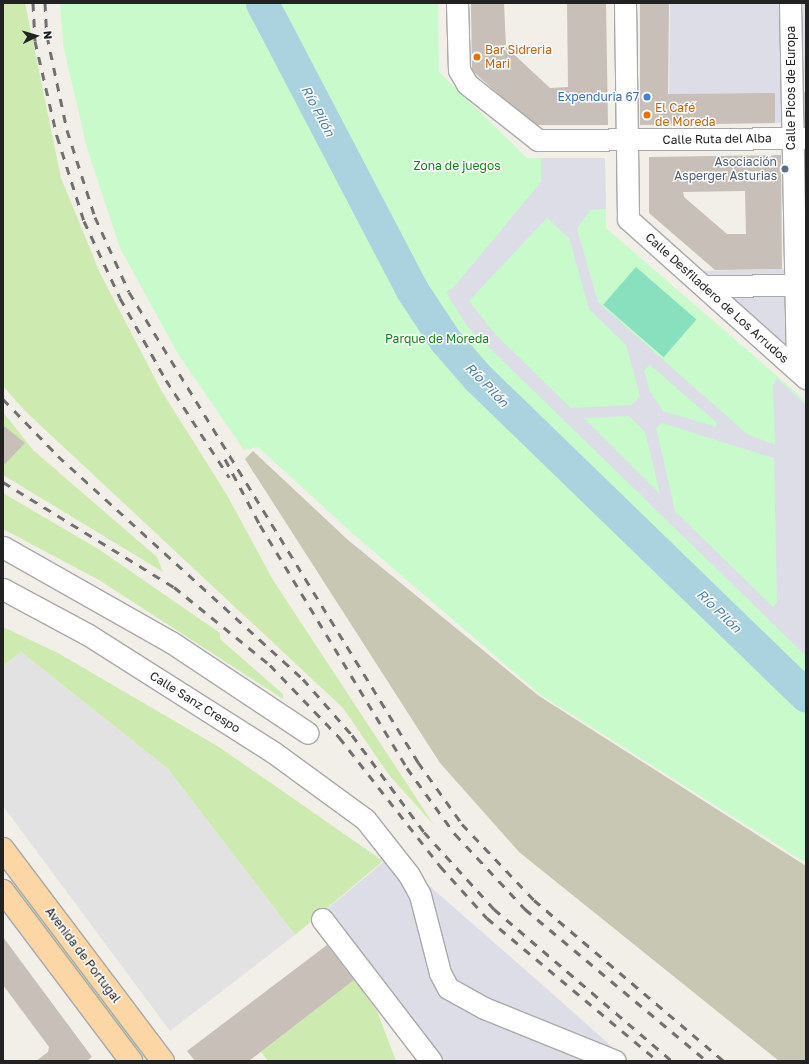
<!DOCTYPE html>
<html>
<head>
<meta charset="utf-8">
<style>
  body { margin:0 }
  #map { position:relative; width:809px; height:1064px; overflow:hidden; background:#f2efe9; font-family:"Golos Text",sans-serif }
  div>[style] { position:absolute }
  .construction>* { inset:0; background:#c7c7b4 }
  .grass>* { inset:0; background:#cdebb0; transform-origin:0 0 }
  .park>* { inset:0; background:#c8facc }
  .pitch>* { inset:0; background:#88e0be; transform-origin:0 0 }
  .parking>* { inset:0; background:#e2e2e2 }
  .plaza>* { inset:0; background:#dddde8 }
  .water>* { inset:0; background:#aad3df }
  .river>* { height:33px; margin:-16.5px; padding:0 16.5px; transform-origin:16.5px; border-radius:16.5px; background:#aad3df }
  .building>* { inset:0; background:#c7bfb8 }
  .roads { filter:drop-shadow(1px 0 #a9a9a9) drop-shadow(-1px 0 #a9a9a9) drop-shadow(0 1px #a9a9a9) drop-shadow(0 -1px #a9a9a9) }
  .street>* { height:21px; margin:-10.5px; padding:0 10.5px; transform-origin:10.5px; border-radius:10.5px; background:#fff }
  .primary>* { height:22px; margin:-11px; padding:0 11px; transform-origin:11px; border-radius:11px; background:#fcd6a4 }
  .rail>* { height:3px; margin-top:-1.5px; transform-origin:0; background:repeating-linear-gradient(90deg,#707070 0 8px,transparent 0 16px) }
  .dots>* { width:11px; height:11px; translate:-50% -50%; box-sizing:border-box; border:2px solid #fff; border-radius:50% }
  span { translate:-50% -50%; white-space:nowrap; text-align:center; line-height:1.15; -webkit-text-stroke:3px #fff; paint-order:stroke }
  .food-label { font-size:12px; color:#c56008 }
  .left { translate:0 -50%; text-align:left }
  .street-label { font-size:12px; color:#222 }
  .shop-label { font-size:12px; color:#366cbe }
  .right { translate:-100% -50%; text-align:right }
  .service-label { font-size:12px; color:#4e5e75 }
  .park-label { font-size:12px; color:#0c8416 }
  .water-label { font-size:13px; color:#4a7aab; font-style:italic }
  .frame { position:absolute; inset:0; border:4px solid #222; pointer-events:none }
  .north { position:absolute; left:16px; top:16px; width:40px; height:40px; -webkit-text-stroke:3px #fff; paint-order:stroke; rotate:85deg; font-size:11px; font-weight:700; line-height:16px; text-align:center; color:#222 }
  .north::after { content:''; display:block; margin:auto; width:14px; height:18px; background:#222; clip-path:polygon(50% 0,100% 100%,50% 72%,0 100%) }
</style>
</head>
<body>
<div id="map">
  <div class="construction">
    <i style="clip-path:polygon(253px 451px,348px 540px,539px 696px,806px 866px,806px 1061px,779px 1061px,519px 852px,440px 763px,245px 459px)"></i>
  </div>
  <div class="grass">
    <i style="clip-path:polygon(3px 3px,25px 3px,61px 178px,100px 273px,161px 390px,227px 495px,273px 580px,434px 825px,389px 775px,343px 708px,24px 410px,3px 386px)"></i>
    <i style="clip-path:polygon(3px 412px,33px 450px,157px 557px,163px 572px,3px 475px)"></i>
    <i style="clip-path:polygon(3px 493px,100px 550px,220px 633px,220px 639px,283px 694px,283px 699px,99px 580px,3px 529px)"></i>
    <i style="clip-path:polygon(3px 627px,58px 653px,219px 747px,383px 861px,295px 935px,167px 768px,21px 652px,3px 666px)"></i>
    <i style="left:16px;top:878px;width:228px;height:8px;rotate:53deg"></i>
    <i style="clip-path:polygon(354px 980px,377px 1011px,396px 1061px,268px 1061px,261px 1052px)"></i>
  </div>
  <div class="park">
    <i style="clip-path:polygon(60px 3px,438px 3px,439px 72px,527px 158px,605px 158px,606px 228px,806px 401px,806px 863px,541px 695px,352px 533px,258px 447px,244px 450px,178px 354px,120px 248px,87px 148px,63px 45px)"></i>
  </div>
  <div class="pitch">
    <i style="left:636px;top:267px;width:80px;height:50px;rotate:41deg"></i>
  </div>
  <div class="parking">
    <i style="clip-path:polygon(21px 652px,167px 768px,295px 935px,170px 1031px,3px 806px,3px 666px)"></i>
  </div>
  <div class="plaza">
    <i style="clip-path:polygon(670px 3px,806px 3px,804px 123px,775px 123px,774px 93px,669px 94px)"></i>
    <i style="clip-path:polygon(evenodd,541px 158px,605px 158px,606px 209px,590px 210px,577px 229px,598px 302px,747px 434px,775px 445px,773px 385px,777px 378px,806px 405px,806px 656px,467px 326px,446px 292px,454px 287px,541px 182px,541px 158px,547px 218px,569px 238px,589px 309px,626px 345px,640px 396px,631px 405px,571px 408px,496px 335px,469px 301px,547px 218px,541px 158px,650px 365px,717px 423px,716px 427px,663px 411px,650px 392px,644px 370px,650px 365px,541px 158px,629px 416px,645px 432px,660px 494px,584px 418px,629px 416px,541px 158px,662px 423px,774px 458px,777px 602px,773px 607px,675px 511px,656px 428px,662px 423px)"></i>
    <i style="clip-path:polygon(782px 269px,806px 271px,806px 378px,688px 271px)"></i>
    <i style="clip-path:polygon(393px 854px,546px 988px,628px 1061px,444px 1061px,327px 909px)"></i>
  </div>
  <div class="water">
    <i style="clip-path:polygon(779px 656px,806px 682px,806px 708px,765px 670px)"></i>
  </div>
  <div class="river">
    <i style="left:262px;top:3px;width:324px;rotate:62.4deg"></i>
    <i style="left:412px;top:290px;width:60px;rotate:56.6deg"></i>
    <i style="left:445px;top:340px;width:49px;rotate:49.1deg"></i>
    <i style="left:477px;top:377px;width:458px;rotate:44.1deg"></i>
  </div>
  <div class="building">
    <i style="clip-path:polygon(471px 3px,504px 3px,506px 47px,550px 88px,568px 87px,567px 3px,606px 3px,608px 125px,534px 125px,479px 77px,472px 70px)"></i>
    <i style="clip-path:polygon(640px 3px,669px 3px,668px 94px,775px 93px,775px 123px,640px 125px)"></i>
    <i style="clip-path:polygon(803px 92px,806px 92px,806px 123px,804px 123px)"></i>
    <i style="clip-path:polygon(evenodd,781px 155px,782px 269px,715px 270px,649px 213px,649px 157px,781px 155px,745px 191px,746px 234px,727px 234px,684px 197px,683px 192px,745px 191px)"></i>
    <i style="clip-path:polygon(3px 425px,25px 443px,5px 464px,3px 462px)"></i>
    <i style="clip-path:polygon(3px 937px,92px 1057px,87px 1061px,36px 1061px,48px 1052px,49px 1047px,3px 985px)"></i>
    <i style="clip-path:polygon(327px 945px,354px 980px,249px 1061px,195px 1061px,187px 1051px)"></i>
  </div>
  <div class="roads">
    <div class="street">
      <i style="left:457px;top:3px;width:67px;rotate:88.3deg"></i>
      <i style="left:459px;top:70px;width:16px;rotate:60deg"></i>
      <i style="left:467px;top:84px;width:90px;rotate:38.3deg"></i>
      <i style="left:538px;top:140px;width:268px;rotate:-0.4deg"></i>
      <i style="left:625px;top:3px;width:216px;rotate:89.2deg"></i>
      <i style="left:628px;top:219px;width:239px;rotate:41.8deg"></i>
      <i style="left:790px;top:3px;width:353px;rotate:88.9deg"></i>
      <i style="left:797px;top:356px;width:10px;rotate:119deg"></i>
      <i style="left:705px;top:286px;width:101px;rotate:-0.6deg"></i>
      <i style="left:3px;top:547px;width:193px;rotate:29.5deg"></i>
      <i style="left:171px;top:642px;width:164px;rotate:33.6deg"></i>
      <i style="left:3px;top:589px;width:95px;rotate:28.2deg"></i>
      <i style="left:87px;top:634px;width:220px;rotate:32.4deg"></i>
      <i style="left:273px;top:752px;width:114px;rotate:36.1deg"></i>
      <i style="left:365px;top:819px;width:71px;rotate:51.8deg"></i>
      <i style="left:409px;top:875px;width:23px;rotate:61deg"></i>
      <i style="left:420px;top:895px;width:81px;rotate:75.6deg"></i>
      <i style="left:440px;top:973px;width:17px;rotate:62deg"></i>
      <i style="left:448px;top:988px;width:41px;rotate:29.1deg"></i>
      <i style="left:484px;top:1008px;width:141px;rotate:22deg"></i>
      <i style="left:322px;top:919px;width:179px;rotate:52.5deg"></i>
    </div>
    <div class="primary">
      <i style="left:3px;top:849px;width:266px;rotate:53deg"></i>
      <i style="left:3px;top:891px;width:213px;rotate:53deg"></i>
    </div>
  </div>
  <div class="rail">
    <i style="left:33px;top:3px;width:38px;rotate:87deg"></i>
    <i style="left:35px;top:41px;width:98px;rotate:77deg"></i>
    <i style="left:57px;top:136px;width:89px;rotate:72.4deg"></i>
    <i style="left:84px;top:221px;width:85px;rotate:64.9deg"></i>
    <i style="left:120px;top:298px;width:94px;rotate:60.7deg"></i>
    <i style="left:166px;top:380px;width:116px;rotate:57deg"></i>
    <i style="left:45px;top:3px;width:33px;rotate:87deg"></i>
    <i style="left:47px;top:36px;width:96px;rotate:78deg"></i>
    <i style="left:67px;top:130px;width:91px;rotate:72.2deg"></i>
    <i style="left:95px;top:217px;width:82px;rotate:65.6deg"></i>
    <i style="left:129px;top:292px;width:552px;rotate:58.41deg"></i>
    <i style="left:418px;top:762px;width:76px;rotate:54.6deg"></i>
    <i style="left:462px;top:824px;width:105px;rotate:46.5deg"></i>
    <i style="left:534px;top:900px;width:249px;rotate:40.3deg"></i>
    <i style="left:3px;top:399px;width:79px;rotate:46deg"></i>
    <i style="left:58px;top:456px;width:331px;rotate:42.3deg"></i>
    <i style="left:303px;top:679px;width:74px;rotate:48.8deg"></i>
    <i style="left:352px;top:735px;width:121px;rotate:53.4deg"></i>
    <i style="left:424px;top:832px;width:104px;rotate:47.7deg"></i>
    <i style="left:494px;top:909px;width:234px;rotate:40.5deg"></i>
    <i style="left:225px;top:459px;width:75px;rotate:62.1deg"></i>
    <i style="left:260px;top:525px;width:284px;rotate:58.8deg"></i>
    <i style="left:407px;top:768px;width:82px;rotate:54deg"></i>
    <i style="left:455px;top:834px;width:103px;rotate:47deg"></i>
    <i style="left:525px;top:909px;width:237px;rotate:39.9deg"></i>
    <i style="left:3px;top:482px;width:201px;rotate:31.6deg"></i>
    <i style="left:174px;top:587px;width:124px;rotate:39.1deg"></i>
    <i style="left:270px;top:665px;width:100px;rotate:46.2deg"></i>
    <i style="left:339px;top:737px;width:164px;rotate:51.9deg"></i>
    <i style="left:440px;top:866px;width:70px;rotate:47.9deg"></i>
    <i style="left:487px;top:918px;width:223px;rotate:39.9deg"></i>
  </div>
  <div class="dots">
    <i style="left:477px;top:57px;background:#e8710a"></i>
    <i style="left:647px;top:97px;background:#3f7fe0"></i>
    <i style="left:647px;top:115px;background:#e8710a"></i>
    <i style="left:785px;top:169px;background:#5c6f8a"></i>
  </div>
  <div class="food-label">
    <span class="left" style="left:485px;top:57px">Bar Sidreria<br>Mari</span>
    <span class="left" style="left:655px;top:115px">El Café<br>de Moreda</span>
  </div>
  <div class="street-label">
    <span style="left:791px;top:88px;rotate:-90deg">Calle Picos de Europa</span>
    <span style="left:717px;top:139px;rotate:-1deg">Calle Ruta del Alba</span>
    <span style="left:717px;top:298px;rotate:42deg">Calle Desfiladero de Los Arrudos</span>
    <span style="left:195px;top:702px;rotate:32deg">Calle Sanz Crespo</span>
    <span style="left:83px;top:955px;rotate:53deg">Avenida de Portugal</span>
  </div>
  <div class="shop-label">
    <span class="right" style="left:639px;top:97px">Expenduria 67</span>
  </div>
  <div class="service-label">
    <span class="right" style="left:777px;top:169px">Asociación<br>Asperger Asturias</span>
  </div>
  <div class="park-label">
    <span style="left:457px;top:166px">Zona de juegos</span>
    <span style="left:437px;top:339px">Parque de Moreda</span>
  </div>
  <div class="water-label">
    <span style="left:318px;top:111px;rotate:62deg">Río Pilón</span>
    <span style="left:487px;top:385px;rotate:46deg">Río Pilón</span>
    <span style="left:719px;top:611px;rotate:44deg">Río Pilón</span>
  </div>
  <div class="frame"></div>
  <div class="north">N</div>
</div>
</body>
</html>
